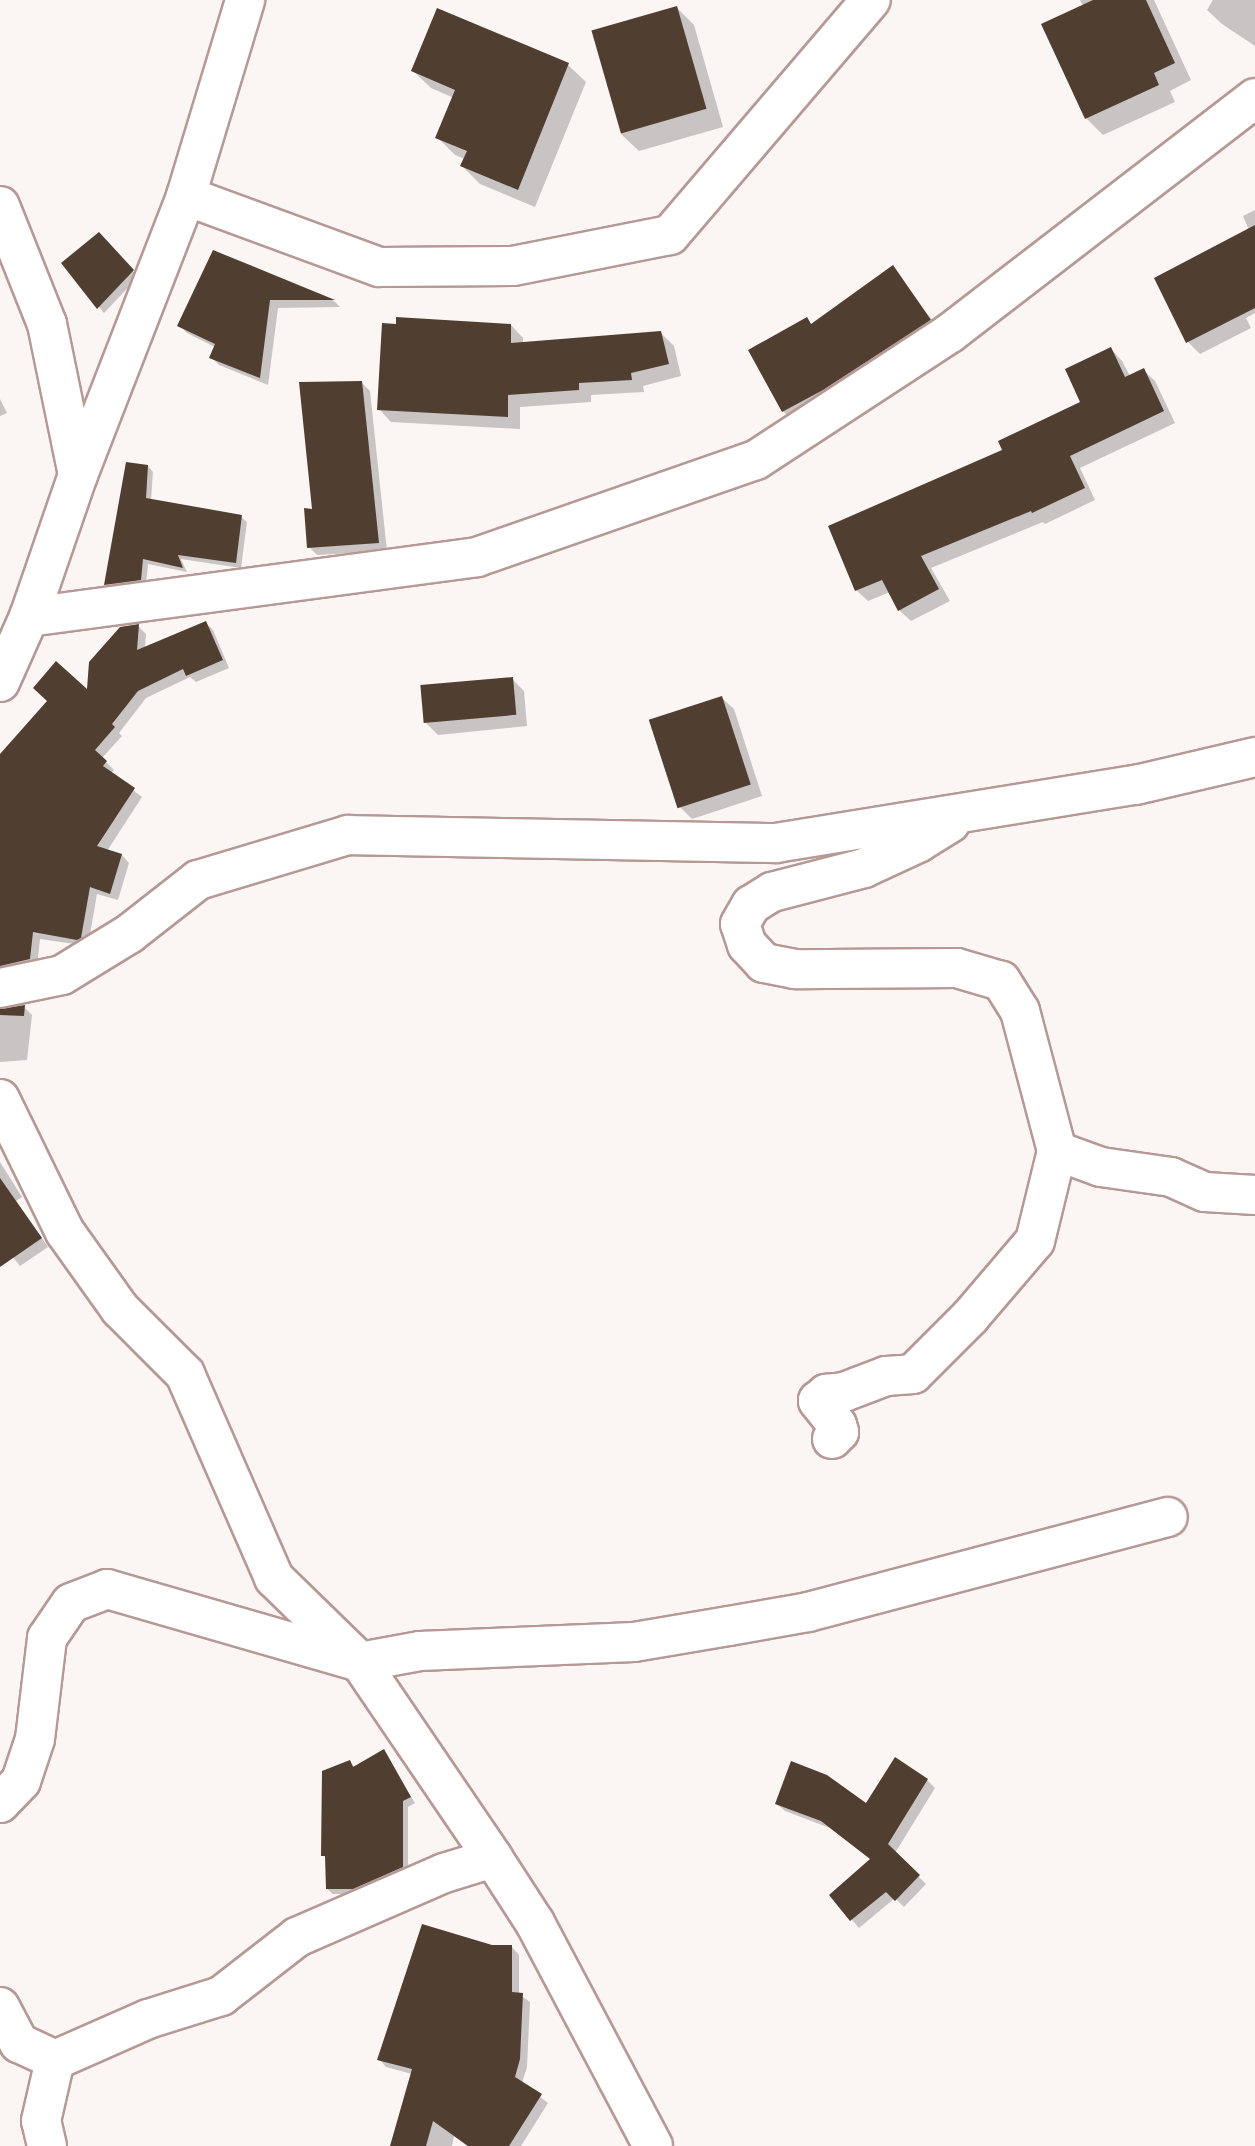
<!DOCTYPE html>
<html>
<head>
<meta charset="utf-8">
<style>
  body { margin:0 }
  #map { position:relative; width:1255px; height:2146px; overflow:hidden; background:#fbf5f4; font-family:"Open Sans",sans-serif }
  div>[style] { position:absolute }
  .shadow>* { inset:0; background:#0003 }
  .building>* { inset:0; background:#503e31; transform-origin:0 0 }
  .roads { filter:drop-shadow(2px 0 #b59995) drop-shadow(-2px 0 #b59995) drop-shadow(0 2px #b59995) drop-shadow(0 -2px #b59995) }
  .minor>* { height:38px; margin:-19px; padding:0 19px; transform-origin:19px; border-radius:19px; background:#fff }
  span { translate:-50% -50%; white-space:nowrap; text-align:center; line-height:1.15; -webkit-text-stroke:7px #fbf5f4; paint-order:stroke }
</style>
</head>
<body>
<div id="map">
  <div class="shadow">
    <i style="clip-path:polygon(1080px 0,1154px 0,1191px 80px,1170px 91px,1175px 102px,1103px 135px,1086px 118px,1083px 6px)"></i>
    <i style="clip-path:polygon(1213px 0,1255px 0,1255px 46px,1222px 24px,1207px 10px)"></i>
    <i style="clip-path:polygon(676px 7px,694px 25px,723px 127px,639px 151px,621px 134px)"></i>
    <i style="clip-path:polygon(568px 65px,586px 82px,535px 207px,480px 184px,462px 166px,465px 159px,455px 155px,437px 137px,454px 98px,431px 88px,413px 71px)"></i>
    <i style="clip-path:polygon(1255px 210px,1255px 313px,1246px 318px,1251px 328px,1200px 354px,1188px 342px,1249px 230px,1243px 216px)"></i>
    <i style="clip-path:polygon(99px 234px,138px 277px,104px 313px,63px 263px)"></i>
    <i style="clip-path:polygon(214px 252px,334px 301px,340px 307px,278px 308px,268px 385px,219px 365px,211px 357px,215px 347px,187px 333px,179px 325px)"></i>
    <i style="clip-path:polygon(893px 268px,941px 332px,795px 423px,783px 411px,807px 320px,812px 325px)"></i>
    <i style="clip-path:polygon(511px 325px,523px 338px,523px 343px,661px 333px,674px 346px,681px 376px,643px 386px,644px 392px,591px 395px,591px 402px,520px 407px,520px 429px,391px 422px,379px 409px)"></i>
    <i style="clip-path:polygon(1111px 349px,1122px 361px,1130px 376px,1143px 370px,1155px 381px,1175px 423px,1080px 468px,1095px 500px,1045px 524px,1043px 522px,931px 568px,950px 601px,911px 621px,899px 610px,890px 592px,868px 601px,856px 590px,1005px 451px,1082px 403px)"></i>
    <i style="clip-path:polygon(361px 382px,370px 391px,387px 551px,317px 555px,309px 547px,314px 511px)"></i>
    <i style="clip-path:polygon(0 399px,7px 413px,0 416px)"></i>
    <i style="clip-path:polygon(148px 466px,153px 472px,151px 500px,241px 517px,247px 522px,241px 568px,181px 559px,187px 572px,148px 564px,146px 585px,111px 590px,106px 584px)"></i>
    <i style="clip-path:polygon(206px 623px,213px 630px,229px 668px,196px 682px,190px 677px,146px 698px,119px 733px,122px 736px,102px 758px,114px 770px,111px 773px,142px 797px,107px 851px,122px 855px,129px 863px,118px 900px,97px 894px,88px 946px,40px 939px,37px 967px,0 975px,0 757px,89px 693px,138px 626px,146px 634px,145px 648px)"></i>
    <i style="clip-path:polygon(512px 679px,524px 691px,527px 726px,438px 735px,426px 723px)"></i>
    <i style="clip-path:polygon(722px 698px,734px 709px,762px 796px,692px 819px,680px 807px)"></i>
    <i style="clip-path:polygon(24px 1007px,32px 1015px,27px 1060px,0 1062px,0 1009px)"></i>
    <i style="clip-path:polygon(0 1162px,22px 1197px,16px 1201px,48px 1247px,20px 1266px,0 1241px)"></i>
    <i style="clip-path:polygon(383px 1751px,415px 1803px,408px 1807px,408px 1872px,359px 1894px,333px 1894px,327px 1889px,327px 1859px,323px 1855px,350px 1762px,355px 1767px)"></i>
    <i style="clip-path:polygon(927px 1780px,935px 1788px,895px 1853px,926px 1884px,904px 1907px,895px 1898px,859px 1928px,831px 1895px,872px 1860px,830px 1828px,785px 1811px,777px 1804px,866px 1805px)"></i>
    <i style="clip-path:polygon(492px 1947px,512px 1947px,519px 1955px,519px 1994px,530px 2002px,527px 2067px,522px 2083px,548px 2103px,521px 2146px,467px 2146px,454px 2136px,452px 2146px,391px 2146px,412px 2074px,386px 2067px,379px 2059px)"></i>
  </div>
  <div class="building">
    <i style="clip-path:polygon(1093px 0,1146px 0,1175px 63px,1154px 73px,1159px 85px,1085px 119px,1041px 24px)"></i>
    <i style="left:677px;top:6px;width:107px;height:89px;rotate:74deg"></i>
    <i style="clip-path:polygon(437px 8px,569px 63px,518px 190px,460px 166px,467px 151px,435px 138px,455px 90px,411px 71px)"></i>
    <i style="clip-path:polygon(1255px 225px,1255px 308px,1186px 343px,1154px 278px)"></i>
    <i style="clip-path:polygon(99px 232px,134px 270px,97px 309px,61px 263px)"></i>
    <i style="clip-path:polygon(213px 250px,335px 300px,270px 300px,260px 378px,209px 358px,215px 344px,177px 326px)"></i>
    <i style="clip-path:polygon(893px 265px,931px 320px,823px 390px,782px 412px,748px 350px,807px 317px,811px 324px)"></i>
    <i style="clip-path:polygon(396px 317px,511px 324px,511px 343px,661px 331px,669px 364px,631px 373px,632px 380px,579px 383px,579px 390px,508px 395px,508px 417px,377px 410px,382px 323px,396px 324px)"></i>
    <i style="clip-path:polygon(1111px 347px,1125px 377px,1144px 368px,1164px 411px,1070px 456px,1085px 488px,1032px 513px,1031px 511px,921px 556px,939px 589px,898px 611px,882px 580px,855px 591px,828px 526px,1002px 450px,998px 441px,1080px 402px,1065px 369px)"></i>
    <i style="clip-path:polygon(362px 381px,379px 543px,307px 548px,304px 508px,312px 509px,299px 382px)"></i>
    <i style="clip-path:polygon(126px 462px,148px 465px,146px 498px,242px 515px,236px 563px,178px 555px,183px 568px,143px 559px,141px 580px,104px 585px)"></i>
    <i style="clip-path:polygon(206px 621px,223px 660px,186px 676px,183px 669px,138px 691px,112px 724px,115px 727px,95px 750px,107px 761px,103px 766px,135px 788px,97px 846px,122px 854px,110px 894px,90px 887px,81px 938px,77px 940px,33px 932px,30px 959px,0 966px,0 754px,47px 701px,33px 688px,56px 661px,87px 689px,89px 662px,120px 627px,139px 624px,137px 650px)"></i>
    <i style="left:513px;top:677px;width:38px;height:93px;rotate:85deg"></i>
    <i style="left:722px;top:696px;width:93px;height:77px;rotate:72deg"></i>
    <i style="clip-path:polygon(25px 1005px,24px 1016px,0 1015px,0 1009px)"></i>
    <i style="clip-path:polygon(0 1178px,42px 1238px,0 1267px)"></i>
    <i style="clip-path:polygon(384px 1749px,411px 1797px,403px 1801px,403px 1867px,353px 1889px,326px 1889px,325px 1856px,321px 1856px,322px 1771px,350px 1760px,353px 1767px)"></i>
    <i style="clip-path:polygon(895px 1757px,928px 1779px,888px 1844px,920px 1875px,895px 1901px,886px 1892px,850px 1921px,829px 1895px,870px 1859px,821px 1821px,775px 1804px,791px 1761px,827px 1775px,866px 1803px)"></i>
    <i style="clip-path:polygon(422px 1924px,492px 1945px,512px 1945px,512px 1992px,523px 1993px,520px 2059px,515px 2077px,542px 2094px,509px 2146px,468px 2146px,433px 2121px,426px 2146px,390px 2146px,412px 2069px,377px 2060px)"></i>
  </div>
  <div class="roads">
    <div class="minor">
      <i style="left:186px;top:196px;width:206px;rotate:20.2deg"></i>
      <i style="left:379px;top:267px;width:134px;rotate:-0.4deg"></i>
      <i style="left:513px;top:266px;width:160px;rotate:-11.2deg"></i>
      <i style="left:670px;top:235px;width:309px;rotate:-49.5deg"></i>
      <i style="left:0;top:206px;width:127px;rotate:68.3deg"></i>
      <i style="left:47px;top:324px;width:154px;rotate:78.4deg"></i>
      <i style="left:29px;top:617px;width:452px;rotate:-7.6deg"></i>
      <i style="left:477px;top:557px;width:295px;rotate:-19.2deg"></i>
      <i style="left:756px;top:460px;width:232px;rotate:-33.2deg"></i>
      <i style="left:950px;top:333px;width:385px;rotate:-37.6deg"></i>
      <i style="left:0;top:682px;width:71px;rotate:-66deg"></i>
      <i style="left:29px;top:617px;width:150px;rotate:-71deg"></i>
      <i style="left:78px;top:475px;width:299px;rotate:-68.8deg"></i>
      <i style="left:186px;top:196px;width:205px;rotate:-73.2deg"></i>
      <i style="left:0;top:988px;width:63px;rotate:-11.8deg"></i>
      <i style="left:62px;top:975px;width:79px;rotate:-31.5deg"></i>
      <i style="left:129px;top:934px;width:88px;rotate:-38deg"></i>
      <i style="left:198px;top:880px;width:157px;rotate:-16.7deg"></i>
      <i style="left:348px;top:835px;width:428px;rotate:1.1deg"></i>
      <i style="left:776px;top:843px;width:365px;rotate:-9.2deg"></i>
      <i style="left:1136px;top:785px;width:122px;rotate:-13.2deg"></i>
      <i style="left:0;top:1099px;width:148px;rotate:64deg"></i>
      <i style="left:65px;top:1232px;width:95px;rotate:54.5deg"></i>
      <i style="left:120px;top:1309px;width:92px;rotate:45deg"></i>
      <i style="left:185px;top:1374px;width:223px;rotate:66.4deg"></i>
      <i style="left:274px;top:1578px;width:120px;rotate:44.3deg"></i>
      <i style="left:360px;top:1662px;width:237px;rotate:55.8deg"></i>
      <i style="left:493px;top:1858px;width:77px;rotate:57.1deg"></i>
      <i style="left:535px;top:1923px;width:252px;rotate:62.1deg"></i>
      <i style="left:1057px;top:1151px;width:47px;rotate:20deg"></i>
      <i style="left:1101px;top:1167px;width:71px;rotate:8.1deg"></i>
      <i style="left:1171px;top:1177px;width:37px;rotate:24deg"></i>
      <i style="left:1205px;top:1192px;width:50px;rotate:3.4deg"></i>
      <i style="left:832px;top:1439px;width:10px;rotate:-45deg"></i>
      <i style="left:839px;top:1432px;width:7px;rotate:-106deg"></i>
      <i style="left:837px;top:1425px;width:31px;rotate:-128deg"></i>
      <i style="left:818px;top:1401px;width:11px;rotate:-41deg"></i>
      <i style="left:826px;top:1394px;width:18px;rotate:-6deg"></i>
      <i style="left:844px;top:1392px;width:45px;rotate:-20.9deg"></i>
      <i style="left:886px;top:1376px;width:27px;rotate:-4deg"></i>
      <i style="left:913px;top:1374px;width:81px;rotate:-45deg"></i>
      <i style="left:970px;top:1317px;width:100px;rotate:-49.5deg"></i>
      <i style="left:1035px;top:1241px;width:93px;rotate:-76.3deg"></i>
      <i style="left:1057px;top:1151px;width:145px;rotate:-104.8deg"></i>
      <i style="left:1020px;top:1011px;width:36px;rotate:-122deg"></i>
      <i style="left:1001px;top:981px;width:46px;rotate:-163.5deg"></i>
      <i style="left:957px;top:968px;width:162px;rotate:179.6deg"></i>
      <i style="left:795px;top:969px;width:32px;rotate:-169deg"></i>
      <i style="left:764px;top:963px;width:25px;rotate:-133deg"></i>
      <i style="left:747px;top:945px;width:22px;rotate:-108deg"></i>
      <i style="left:740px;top:924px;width:22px;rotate:-60deg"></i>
      <i style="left:751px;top:905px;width:25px;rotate:-32deg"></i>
      <i style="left:772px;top:892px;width:95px;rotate:-14.6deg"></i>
      <i style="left:864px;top:868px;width:60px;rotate:-24.8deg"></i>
      <i style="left:918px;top:843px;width:38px;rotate:-32deg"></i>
      <i style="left:0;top:1803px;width:30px;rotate:-46deg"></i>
      <i style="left:21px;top:1781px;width:44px;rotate:-71.6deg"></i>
      <i style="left:35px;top:1739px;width:102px;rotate:-83.2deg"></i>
      <i style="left:47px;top:1638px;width:42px;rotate:-55.6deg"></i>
      <i style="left:71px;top:1603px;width:39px;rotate:-21deg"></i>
      <i style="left:107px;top:1589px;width:263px;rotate:16.1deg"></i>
      <i style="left:360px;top:1662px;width:61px;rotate:-10.4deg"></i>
      <i style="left:420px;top:1651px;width:214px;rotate:-2.4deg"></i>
      <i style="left:634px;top:1642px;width:96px;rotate:-9.6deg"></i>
      <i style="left:729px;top:1626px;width:80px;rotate:-10deg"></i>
      <i style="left:808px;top:1612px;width:372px;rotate:-14.8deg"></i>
      <i style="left:0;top:2007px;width:41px;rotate:62.2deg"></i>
      <i style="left:19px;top:2043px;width:40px;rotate:25deg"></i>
      <i style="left:55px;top:2060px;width:102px;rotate:-23.8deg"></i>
      <i style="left:148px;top:2019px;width:77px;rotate:-17.5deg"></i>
      <i style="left:221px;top:1996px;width:96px;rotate:-37.8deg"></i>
      <i style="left:297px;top:1937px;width:160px;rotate:-23.5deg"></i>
      <i style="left:444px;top:1873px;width:51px;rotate:-17deg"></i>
      <i style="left:47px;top:2146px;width:26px;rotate:-103deg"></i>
      <i style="left:41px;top:2121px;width:63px;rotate:-77.1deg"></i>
    </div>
  </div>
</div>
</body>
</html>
